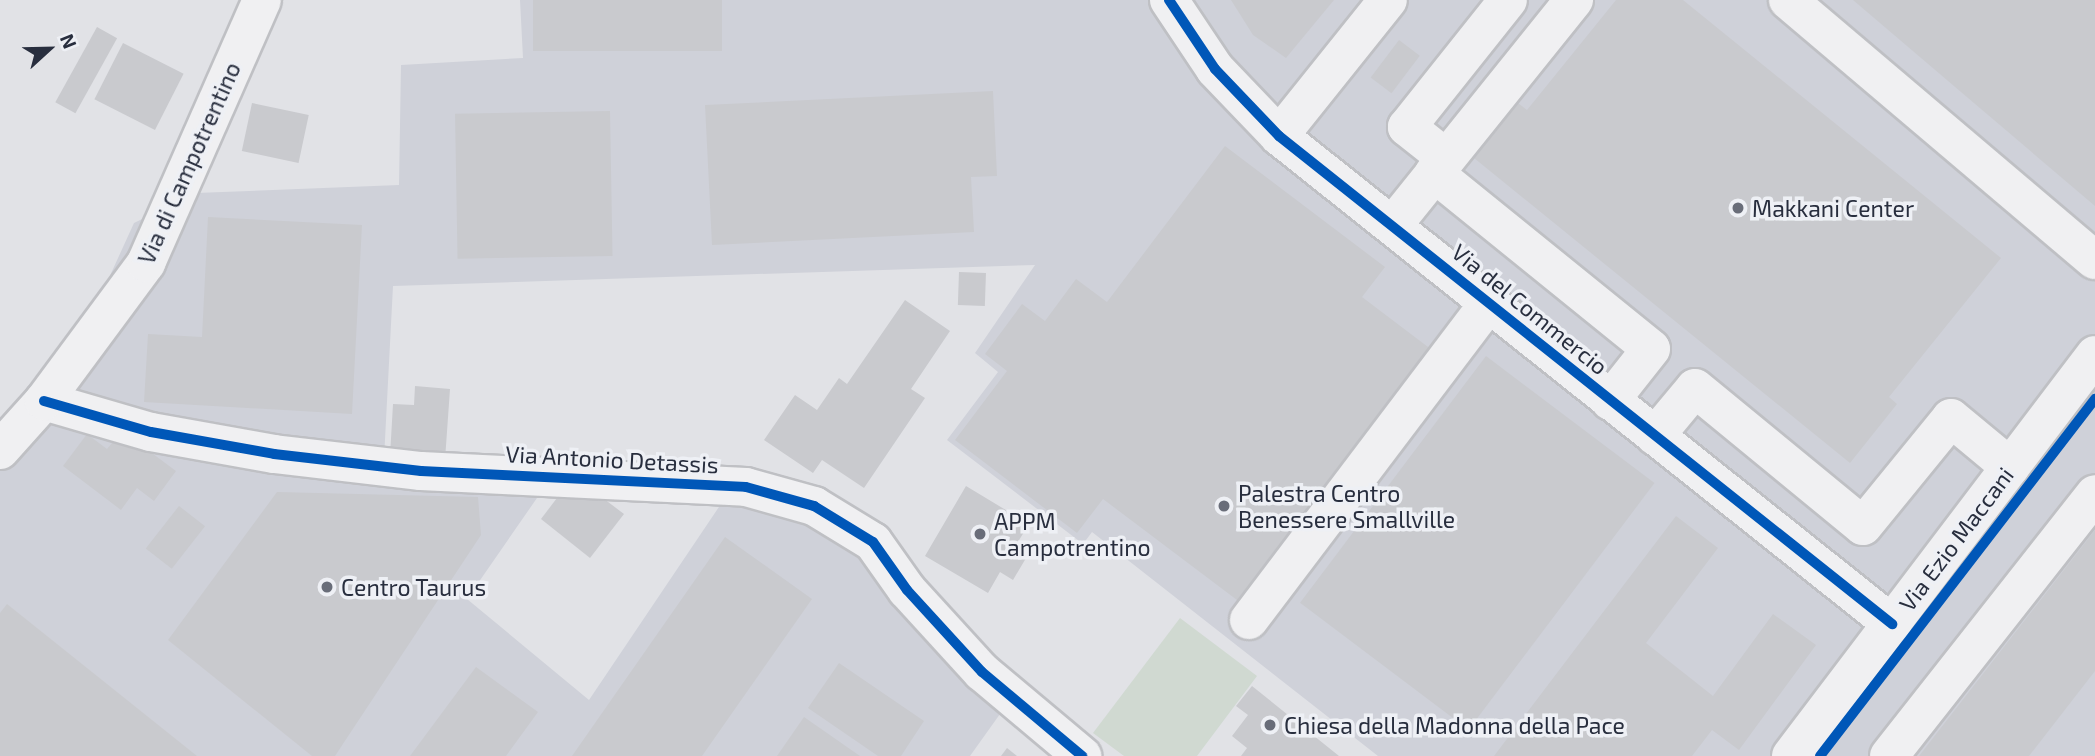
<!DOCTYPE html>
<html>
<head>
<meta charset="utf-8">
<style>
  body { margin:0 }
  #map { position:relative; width:2095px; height:756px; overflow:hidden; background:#e1e2e6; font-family:"Exo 2",sans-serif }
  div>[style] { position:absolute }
  .built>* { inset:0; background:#cfd1d9 }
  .green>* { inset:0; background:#d0d9d1 }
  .building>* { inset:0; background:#c9cace; transform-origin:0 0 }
  .roads { filter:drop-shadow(2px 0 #bfc0c4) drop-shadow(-2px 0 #bfc0c4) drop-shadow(0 2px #bfc0c4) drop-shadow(0 -2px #bfc0c4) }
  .minor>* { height:38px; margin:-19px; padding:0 19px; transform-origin:19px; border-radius:19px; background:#f0f0f2 }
  .cycleway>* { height:10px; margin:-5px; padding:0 5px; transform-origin:5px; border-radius:5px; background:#0057b8 }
  .dots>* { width:19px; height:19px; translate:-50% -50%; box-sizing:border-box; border:4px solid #eef0f5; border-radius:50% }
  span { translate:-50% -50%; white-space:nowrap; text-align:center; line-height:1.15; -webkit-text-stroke:7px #eef0f5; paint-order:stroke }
  .street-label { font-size:23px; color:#282e3e }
  .poi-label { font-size:23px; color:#282e3e }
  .left { translate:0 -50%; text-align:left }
  .north { position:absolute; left:14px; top:14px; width:70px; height:70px; -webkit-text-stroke:5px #eef0f5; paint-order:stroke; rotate:68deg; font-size:19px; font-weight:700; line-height:28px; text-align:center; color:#282e3e }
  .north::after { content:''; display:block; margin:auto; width:24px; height:32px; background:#282e3e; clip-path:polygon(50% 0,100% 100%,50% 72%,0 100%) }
</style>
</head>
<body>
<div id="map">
  <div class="built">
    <i style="clip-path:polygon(520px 0,2095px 0,2095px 756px,1378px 756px,1092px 532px,1083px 544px,947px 440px,998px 372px,975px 353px,1035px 265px,393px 286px,383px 478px,546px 485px,467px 599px,589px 700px,727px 495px,811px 515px,876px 562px,1000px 714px,970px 756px,0 756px,0 432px,82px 337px,134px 223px,196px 193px,399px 185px,401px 65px,523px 58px)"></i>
  </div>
  <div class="green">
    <i style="clip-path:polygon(1180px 618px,1257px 676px,1197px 756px,1124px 756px,1093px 733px)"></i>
  </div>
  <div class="building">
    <i style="left:533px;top:0;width:189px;height:51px"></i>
    <i style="clip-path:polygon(1231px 0,1334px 0,1286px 58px,1253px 35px)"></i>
    <i style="clip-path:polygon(1616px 0,1683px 0,2001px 258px,1889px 397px,1897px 404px,1850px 463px,1474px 158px,1518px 103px,1527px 110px)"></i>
    <i style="clip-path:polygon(1853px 0,2095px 0,2095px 206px,1961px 92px)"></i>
    <i style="left:97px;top:27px;width:23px;height:86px;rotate:29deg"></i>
    <i style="left:1399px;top:40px;width:26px;height:47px;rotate:37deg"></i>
    <i style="left:123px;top:43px;width:68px;height:63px;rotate:27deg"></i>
    <i style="clip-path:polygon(993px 91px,997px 176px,971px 177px,974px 232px,712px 245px,705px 105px)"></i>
    <i style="left:252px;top:103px;width:58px;height:49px;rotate:12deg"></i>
    <i style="left:610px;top:111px;width:145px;height:155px;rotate:89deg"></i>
    <i style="clip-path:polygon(1225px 146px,1385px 267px,1362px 297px,1432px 350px,1241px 603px,1103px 499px,1077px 533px,955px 440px,1007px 371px,985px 354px,1022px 304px,1045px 321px,1076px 279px,1107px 302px)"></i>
    <i style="clip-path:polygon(208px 217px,362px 225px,352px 414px,144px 402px,148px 334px,202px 337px)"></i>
    <i style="left:959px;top:272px;width:27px;height:33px;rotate:2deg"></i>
    <i style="clip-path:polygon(905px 300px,950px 331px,911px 389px,925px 398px,864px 488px,822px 460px,813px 473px,764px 440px,795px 395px,817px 410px,839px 378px,847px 384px)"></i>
    <i style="left:1486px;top:356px;width:211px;height:309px;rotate:37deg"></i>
    <i style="clip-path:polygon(415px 386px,450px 389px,445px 460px,390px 456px,393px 404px,414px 405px)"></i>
    <i style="clip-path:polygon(122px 431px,176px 471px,154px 501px,137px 488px,121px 510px,63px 466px,87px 434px,107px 449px)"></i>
    <i style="clip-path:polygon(587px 486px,624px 514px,590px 558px,541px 519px,560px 494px)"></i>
    <i style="clip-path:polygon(966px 486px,1029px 524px,1016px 545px,1029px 553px,1013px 580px,1000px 572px,988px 593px,925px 556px)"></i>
    <i style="clip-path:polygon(277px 492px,478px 497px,481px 535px,335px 756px,312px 756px,168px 640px)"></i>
    <i style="left:179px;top:506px;width:33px;height:54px;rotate:38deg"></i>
    <i style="clip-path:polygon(1676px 516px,1718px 548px,1646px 643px,1713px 696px,1773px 614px,1816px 645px,1739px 750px,1712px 730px,1692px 756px,1494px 756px)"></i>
    <i style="clip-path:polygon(2095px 530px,2095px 671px,2029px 756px,1919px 756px)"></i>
    <i style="clip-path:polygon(725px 537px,812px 599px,702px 756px,572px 756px)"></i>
    <i style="clip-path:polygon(7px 604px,197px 756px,0 756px,0 613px)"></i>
    <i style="clip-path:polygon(839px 663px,924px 721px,901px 756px,878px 756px,808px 708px)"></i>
    <i style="clip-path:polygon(476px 667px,538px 712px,506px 756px,410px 756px)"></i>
    <i style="clip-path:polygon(1252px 686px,1339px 756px,1241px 756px,1247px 748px,1232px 736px,1248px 715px,1236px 706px)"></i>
    <i style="clip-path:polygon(804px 717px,860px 756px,777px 756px)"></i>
    <i style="clip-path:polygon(1007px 748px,1017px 756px,1001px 756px)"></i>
  </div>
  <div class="roads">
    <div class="minor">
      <i style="left:1169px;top:0;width:83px;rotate:56.3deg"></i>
      <i style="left:1215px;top:69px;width:93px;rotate:46.3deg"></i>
      <i style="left:1279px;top:136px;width:784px;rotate:38.52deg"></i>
      <i style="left:1788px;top:0;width:402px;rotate:40.3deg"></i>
      <i style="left:1279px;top:136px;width:174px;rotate:-51.3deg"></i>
      <i style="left:1446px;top:158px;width:50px;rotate:-141.5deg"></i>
      <i style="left:1407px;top:127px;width:162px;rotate:-51.5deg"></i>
      <i style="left:1434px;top:173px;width:279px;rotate:39deg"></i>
      <i style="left:1651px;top:349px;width:66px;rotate:128.3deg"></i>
      <i style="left:1393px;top:225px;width:289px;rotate:-51.2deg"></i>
      <i style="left:44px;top:401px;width:111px;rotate:16.2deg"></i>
      <i style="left:151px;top:432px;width:125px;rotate:10.1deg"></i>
      <i style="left:274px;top:454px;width:148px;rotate:6.6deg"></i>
      <i style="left:421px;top:471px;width:325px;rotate:2.8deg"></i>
      <i style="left:746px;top:487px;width:71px;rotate:15.6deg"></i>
      <i style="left:814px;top:506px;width:69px;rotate:31.4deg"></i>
      <i style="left:873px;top:542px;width:59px;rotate:54.7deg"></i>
      <i style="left:907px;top:590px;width:111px;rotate:47.6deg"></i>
      <i style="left:982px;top:672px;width:131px;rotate:40deg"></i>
      <i style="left:1655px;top:436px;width:62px;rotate:-50.2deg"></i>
      <i style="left:1695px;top:388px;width:217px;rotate:39.4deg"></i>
      <i style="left:1863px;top:526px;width:139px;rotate:-50.8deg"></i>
      <i style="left:1951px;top:418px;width:77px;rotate:39.7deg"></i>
      <i style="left:0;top:450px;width:66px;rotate:-48.1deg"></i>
      <i style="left:44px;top:401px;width:172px;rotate:-53.5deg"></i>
      <i style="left:146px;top:263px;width:287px;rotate:-66.2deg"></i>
      <i style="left:1249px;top:620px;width:398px;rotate:-52.9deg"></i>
      <i style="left:1791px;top:756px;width:503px;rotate:-52.83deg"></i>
      <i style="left:1889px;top:756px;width:333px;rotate:-51.8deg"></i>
    </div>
  </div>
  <div class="cycleway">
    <i style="left:1169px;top:0;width:83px;rotate:56.3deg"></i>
    <i style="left:1215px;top:69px;width:93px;rotate:46.3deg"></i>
    <i style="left:1279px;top:136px;width:784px;rotate:38.52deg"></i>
    <i style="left:44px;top:401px;width:111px;rotate:16.2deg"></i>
    <i style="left:151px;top:432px;width:125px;rotate:10.1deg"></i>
    <i style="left:274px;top:454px;width:148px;rotate:6.6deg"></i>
    <i style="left:421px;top:471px;width:325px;rotate:2.8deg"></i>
    <i style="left:746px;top:487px;width:71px;rotate:15.6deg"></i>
    <i style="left:814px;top:506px;width:69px;rotate:31.4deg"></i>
    <i style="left:873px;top:542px;width:59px;rotate:54.7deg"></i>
    <i style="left:907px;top:590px;width:111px;rotate:47.6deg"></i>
    <i style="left:982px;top:672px;width:131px;rotate:40deg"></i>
    <i style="left:1820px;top:756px;width:451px;rotate:-52.4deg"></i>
  </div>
  <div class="dots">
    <i style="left:1738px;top:208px;background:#696d79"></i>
    <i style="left:1224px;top:506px;background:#696d79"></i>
    <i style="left:980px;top:534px;background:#696d79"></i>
    <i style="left:327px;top:587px;background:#696d79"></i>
    <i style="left:1270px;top:725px;background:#696d79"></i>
  </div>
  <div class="street-label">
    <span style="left:189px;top:163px;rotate:-66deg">Via di Campotrentino</span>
    <span style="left:1530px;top:309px;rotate:39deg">Via del Commercio</span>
    <span style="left:612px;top:459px;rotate:3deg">Via Antonio Detassis</span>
    <span style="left:1956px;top:539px;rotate:-53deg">Via Ezio Maccani</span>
  </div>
  <div class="poi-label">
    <span class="left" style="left:1752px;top:208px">Makkani Center</span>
    <span class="left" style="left:1238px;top:506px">Palestra Centro<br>Benessere Smallville</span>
    <span class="left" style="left:994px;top:534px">APPM<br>Campotrentino</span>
    <span class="left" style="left:341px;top:587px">Centro Taurus</span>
    <span class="left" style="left:1284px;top:725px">Chiesa della Madonna della Pace</span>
  </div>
  <div class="north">N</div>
</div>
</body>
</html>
